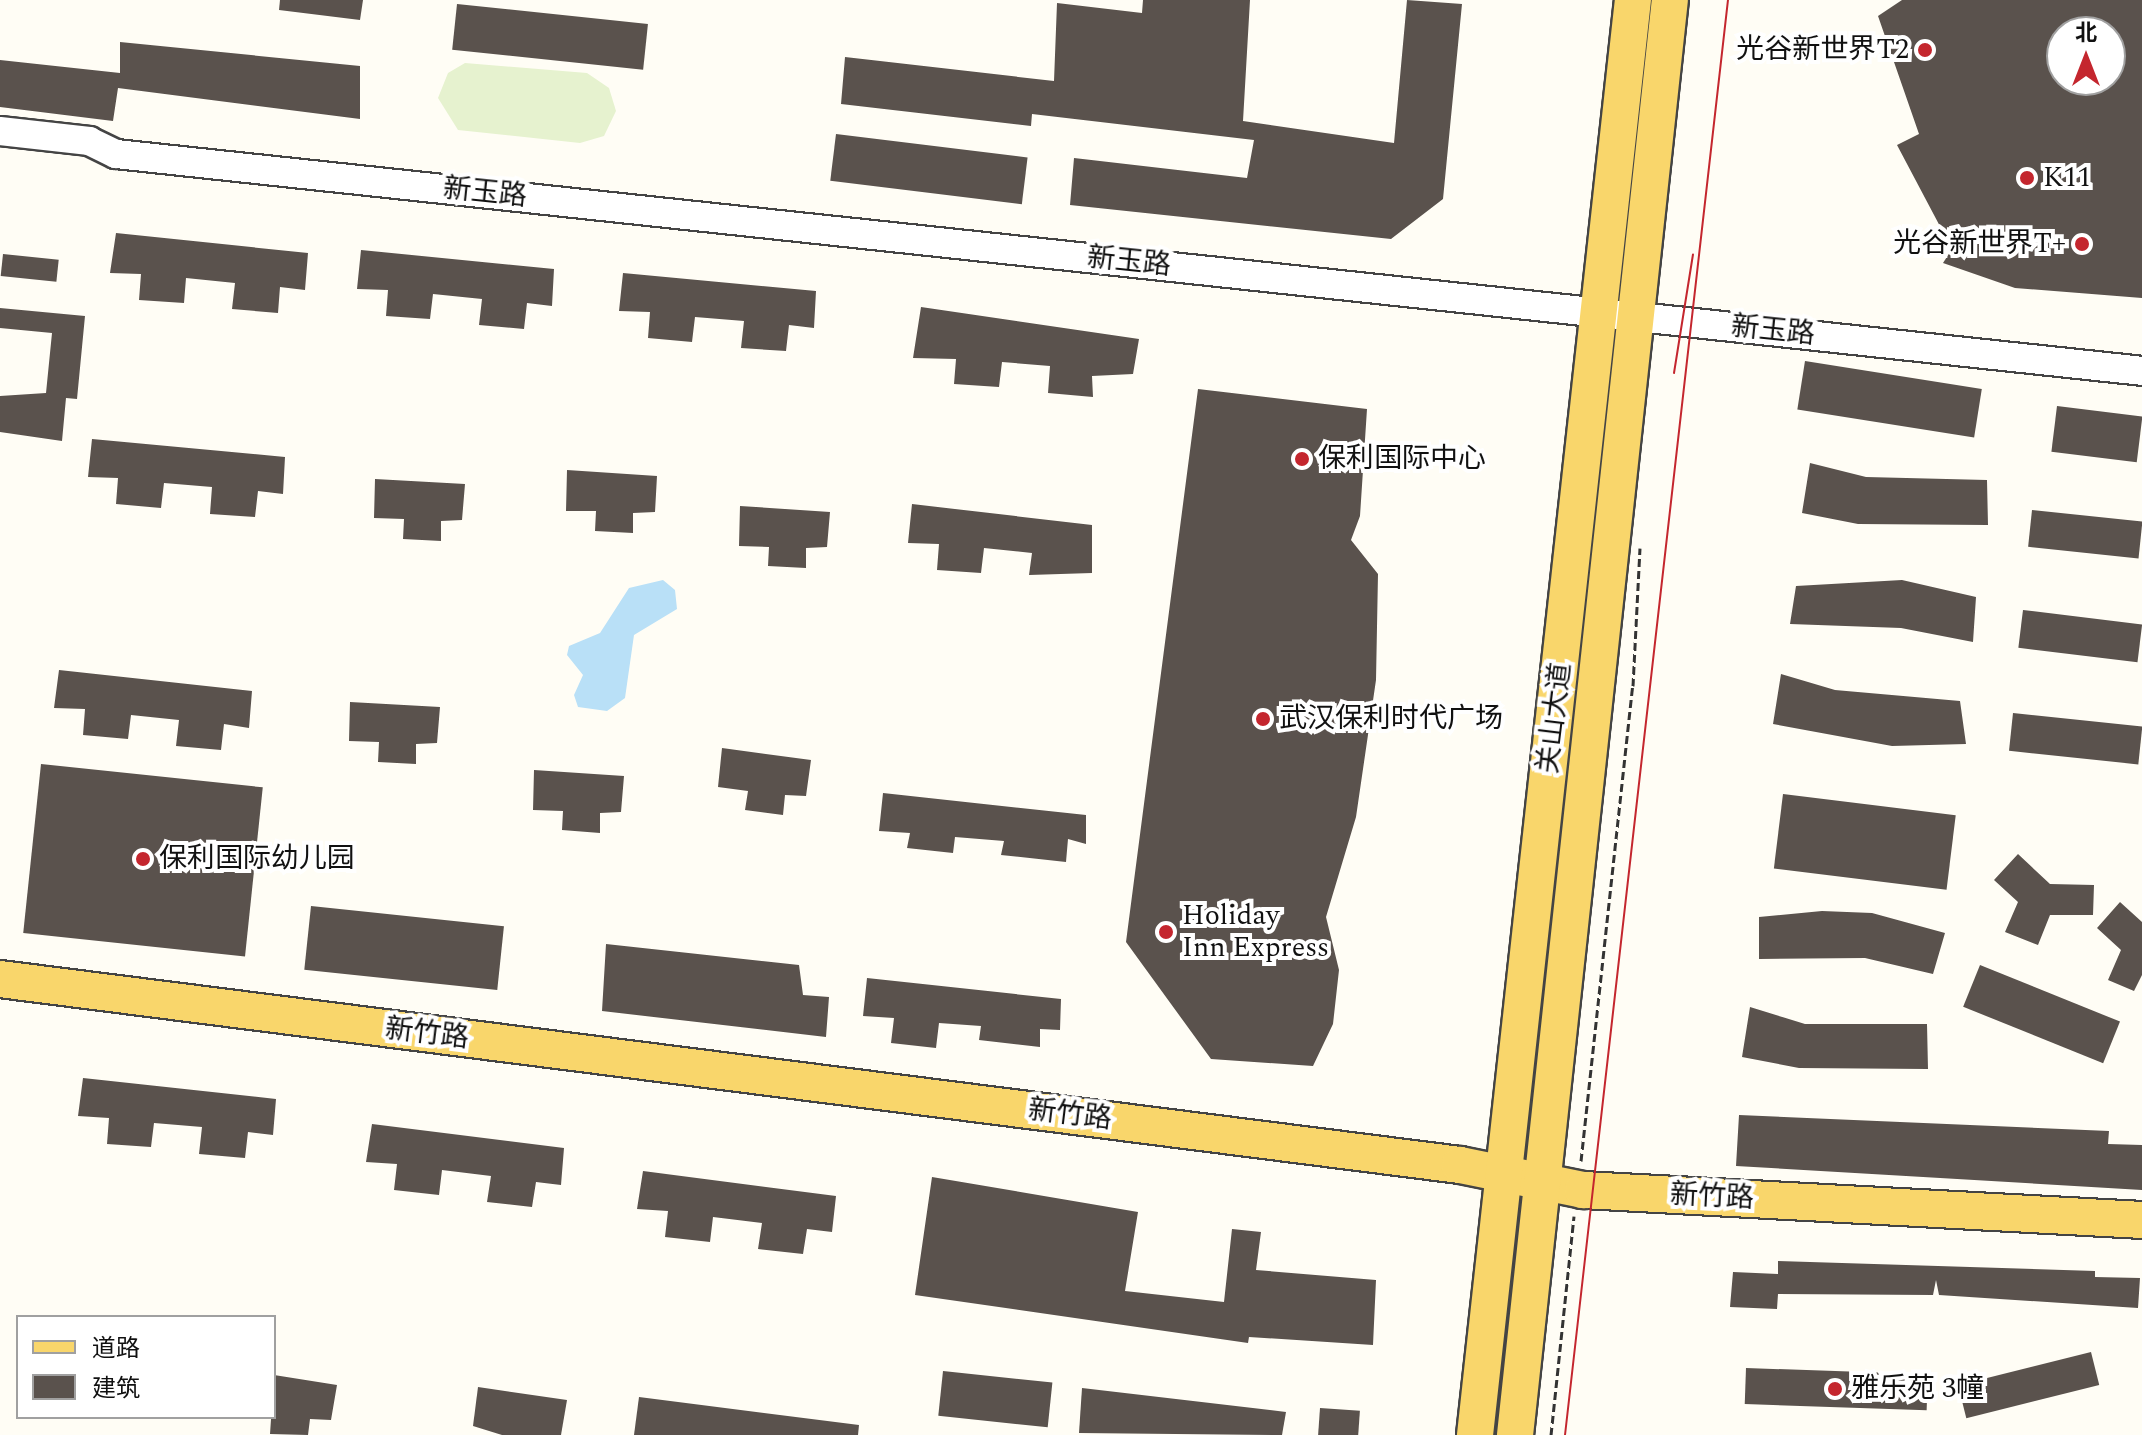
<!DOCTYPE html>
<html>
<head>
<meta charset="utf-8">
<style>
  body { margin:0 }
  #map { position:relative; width:2142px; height:1435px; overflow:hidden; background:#fffdf5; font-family:Spectral,"Noto Sans SC",serif }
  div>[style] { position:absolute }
  .pitch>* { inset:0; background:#e6f2cf }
  .water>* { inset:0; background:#b9e0f7 }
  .building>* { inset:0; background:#5a524d; transform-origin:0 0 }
  .path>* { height:3px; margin-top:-1.5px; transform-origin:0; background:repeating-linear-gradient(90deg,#333 0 8px,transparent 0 12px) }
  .roads { filter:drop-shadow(2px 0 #444) drop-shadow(-2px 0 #444) drop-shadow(0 2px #444) drop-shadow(0 -2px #444) }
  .minor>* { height:28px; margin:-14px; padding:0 14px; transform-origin:14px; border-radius:14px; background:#fff }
  .major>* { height:36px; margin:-18px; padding:0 18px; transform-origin:18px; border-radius:18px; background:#f9d66b }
  .tram>* { height:2px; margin:-1px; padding:0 1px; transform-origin:1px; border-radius:1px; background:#c4262e }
  .dots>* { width:22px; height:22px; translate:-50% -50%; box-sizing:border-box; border:4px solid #fff; border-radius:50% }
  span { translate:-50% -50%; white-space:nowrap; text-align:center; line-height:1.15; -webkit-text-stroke:8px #fff; paint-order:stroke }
  .poi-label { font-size:28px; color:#111 }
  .right { translate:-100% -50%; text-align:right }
  .left { translate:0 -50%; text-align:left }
  .street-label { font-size:28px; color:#111 }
  .legend { position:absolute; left:16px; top:1315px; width:260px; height:104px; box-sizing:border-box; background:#fff; border:2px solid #a0a0a0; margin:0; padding:10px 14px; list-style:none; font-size:24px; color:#111 }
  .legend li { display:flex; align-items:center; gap:16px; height:40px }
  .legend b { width:40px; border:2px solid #a0a0a0 }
  .north { position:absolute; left:2046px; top:16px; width:80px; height:80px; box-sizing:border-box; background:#fff; border:2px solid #a0a0a0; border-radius:50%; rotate:0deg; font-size:22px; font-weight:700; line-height:32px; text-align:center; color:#111 }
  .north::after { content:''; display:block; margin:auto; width:28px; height:36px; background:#c4262e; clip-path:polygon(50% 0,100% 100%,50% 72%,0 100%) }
</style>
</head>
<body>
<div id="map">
  <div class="pitch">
    <i style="clip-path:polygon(465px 63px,587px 73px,609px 88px,616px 111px,604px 136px,580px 143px,458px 130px,438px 98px,448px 73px)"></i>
  </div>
  <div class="water">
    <i style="clip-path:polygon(663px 580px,675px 590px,677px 609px,634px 635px,625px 698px,607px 711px,578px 707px,574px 695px,583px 675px,567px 655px,569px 646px,600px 633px,629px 588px)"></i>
  </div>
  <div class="building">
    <i style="clip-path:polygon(280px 0,363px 0,360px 20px,279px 10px)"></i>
    <i style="clip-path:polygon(1143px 0,1250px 0,1243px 121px,1394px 143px,1407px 0,1462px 4px,1443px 199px,1391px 239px,1070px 205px,1074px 158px,1247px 178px,1254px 140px,1032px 114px,1031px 126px,841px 104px,845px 57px,1054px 81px,1057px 3px,1142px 13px)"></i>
    <i style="clip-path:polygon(evenodd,1902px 0,2142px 0,2142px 298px,2015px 288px,1943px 263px,1952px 249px,1897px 145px,1919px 134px,1878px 16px,1902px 0,2062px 32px,2110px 32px,2110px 80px,2062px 80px,2062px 32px)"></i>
    <i style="left:457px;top:4px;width:192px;height:46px;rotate:6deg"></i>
    <i style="clip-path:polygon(120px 42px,360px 66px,360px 119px,118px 88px,113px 121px,0 107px,0 60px,120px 73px)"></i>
    <i style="left:836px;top:134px;width:193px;height:47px;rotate:7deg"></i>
    <i style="clip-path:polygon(116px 233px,308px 253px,305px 290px,280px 287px,278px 313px,232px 309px,235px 283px,186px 278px,184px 303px,139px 300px,141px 274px,110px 273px)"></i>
    <i style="clip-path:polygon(361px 250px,554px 269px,552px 306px,527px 303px,524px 329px,479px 325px,482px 299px,433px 294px,430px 319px,386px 316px,388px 290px,357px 289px)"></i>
    <i style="left:3px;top:254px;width:56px;height:22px;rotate:6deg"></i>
    <i style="clip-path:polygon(623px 273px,816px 291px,814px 328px,789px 325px,786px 351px,741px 348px,744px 321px,695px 317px,692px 342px,648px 338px,650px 312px,619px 311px)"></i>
    <i style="clip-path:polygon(921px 307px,1139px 339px,1133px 374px,1092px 376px,1093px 397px,1048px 393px,1050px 366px,1002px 362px,999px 387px,954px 384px,956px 359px,913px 358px)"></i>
    <i style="clip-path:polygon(0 308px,85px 316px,77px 399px,66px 398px,62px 441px,0 432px,0 396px,46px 393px,52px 333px,0 328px)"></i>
    <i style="left:1805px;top:361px;width:179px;height:49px;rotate:9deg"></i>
    <i style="clip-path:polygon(1198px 389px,1367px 409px,1360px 516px,1351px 540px,1378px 574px,1376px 680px,1356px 817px,1326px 917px,1339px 970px,1333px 1024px,1313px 1066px,1211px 1059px,1126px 942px)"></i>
    <i style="left:2057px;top:406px;width:86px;height:46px;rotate:7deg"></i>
    <i style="clip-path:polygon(92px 439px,285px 457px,283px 494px,258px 491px,255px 517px,210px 514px,212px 487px,164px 483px,161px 508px,116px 504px,118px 478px,88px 477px)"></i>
    <i style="clip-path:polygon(1810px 463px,1866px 477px,1987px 480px,1988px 525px,1858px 524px,1802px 513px)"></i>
    <i style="clip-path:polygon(567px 470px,657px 476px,655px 512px,633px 513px,633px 533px,595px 531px,596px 511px,566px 511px)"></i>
    <i style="clip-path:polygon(375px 479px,465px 484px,462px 520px,441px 521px,441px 541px,403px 539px,404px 519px,374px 518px)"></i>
    <i style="clip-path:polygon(912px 504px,1092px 525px,1092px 573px,1029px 575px,1032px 553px,984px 548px,981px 573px,937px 570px,939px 544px,908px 543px)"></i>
    <i style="clip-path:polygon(740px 506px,830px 512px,827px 547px,806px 548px,806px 568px,768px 566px,769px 547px,739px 546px)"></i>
    <i style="left:2032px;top:510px;width:111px;height:37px;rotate:6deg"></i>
    <i style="clip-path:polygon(1902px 580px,1976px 597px,1973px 642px,1901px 628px,1790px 624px,1796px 586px)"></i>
    <i style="left:2023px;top:610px;width:120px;height:38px;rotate:7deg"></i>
    <i style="clip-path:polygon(59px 670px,252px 691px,249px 728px,224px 724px,221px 750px,176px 746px,179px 720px,131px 715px,128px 739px,83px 735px,85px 709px,54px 708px)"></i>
    <i style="clip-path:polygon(1781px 674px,1835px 690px,1960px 701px,1966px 744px,1892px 746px,1773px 724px)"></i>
    <i style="clip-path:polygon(350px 702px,440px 707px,437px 743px,416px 744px,416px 764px,378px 762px,379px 742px,349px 741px)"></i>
    <i style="left:2013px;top:713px;width:130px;height:38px;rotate:6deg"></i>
    <i style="clip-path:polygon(722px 748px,811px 760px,806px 796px,785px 795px,783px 815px,745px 810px,748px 791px,718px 787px)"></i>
    <i style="left:41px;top:764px;width:223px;height:170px;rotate:6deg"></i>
    <i style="clip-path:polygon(534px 770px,624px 776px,621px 812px,600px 813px,600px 833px,562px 830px,563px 811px,533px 810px)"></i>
    <i style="clip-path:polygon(883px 793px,1086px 815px,1086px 844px,1068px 839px,1066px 862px,1001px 855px,1004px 841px,955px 837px,953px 853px,907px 848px,910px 833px,879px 831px)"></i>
    <i style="left:1783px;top:794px;width:174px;height:75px;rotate:7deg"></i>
    <i style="clip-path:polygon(2018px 854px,2050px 884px,2094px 885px,2093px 915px,2050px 915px,2038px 945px,2005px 932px,2018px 902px,1994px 880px)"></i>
    <i style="clip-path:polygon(2120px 902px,2142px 922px,2142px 975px,2134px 991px,2108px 980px,2121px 950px,2097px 928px)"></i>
    <i style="left:311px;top:906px;width:194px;height:64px;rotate:6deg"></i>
    <i style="clip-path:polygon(1822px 911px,1872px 913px,1945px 933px,1933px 974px,1865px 958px,1759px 959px,1759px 917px)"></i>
    <i style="clip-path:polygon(606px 944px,799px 965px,803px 995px,829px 997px,826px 1037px,602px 1011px)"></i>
    <i style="left:1980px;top:965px;width:151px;height:45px;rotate:22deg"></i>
    <i style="clip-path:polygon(867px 978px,1061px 999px,1060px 1030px,1040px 1029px,1040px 1047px,979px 1040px,981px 1026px,939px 1023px,936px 1048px,891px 1043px,894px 1018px,863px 1016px)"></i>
    <i style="clip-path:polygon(1750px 1007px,1805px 1024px,1927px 1024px,1928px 1069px,1799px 1068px,1742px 1057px)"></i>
    <i style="clip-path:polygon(83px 1078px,276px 1099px,273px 1135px,248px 1132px,245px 1158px,199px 1154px,202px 1127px,154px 1123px,151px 1147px,107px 1144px,109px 1118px,78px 1116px)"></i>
    <i style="clip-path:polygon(1739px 1115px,2109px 1131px,2108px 1144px,2142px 1145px,2142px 1190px,1736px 1166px)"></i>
    <i style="clip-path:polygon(372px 1124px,564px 1148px,561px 1185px,536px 1182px,532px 1207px,487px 1202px,491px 1176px,442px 1170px,439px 1195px,394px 1190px,397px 1164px,366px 1162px)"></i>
    <i style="clip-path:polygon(643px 1171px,836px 1196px,832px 1232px,807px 1229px,803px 1254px,758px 1249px,762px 1223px,713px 1217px,710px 1242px,665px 1237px,668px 1211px,637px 1209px)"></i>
    <i style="clip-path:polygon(932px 1177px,1138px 1212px,1125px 1291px,1224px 1302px,1232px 1229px,1261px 1232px,1256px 1270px,1376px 1280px,1373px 1345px,1249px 1337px,1248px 1343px,915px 1295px)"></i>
    <i style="clip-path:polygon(1778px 1261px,2095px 1271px,2095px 1277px,2140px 1278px,2138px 1308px,1939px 1295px,1936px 1280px,1933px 1295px,1778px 1294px,1777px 1309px,1730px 1307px,1733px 1272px,1778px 1274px)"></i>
    <i style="left:2091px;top:1352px;width:34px;height:137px;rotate:76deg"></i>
    <i style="left:1746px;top:1368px;width:182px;height:36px;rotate:2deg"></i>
    <i style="left:943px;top:1371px;width:110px;height:45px;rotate:6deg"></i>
    <i style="clip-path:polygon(274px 1375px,337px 1385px,331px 1420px,310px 1419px,308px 1435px,270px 1434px)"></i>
    <i style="clip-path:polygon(478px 1387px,567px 1400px,561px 1435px,502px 1435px,473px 1426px)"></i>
    <i style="clip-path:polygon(1082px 1388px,1286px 1412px,1282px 1435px,1079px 1433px)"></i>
    <i style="clip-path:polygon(639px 1397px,859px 1425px,858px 1435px,634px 1435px)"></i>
    <i style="left:1320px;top:1408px;width:40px;height:27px;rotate:4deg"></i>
  </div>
  <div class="path">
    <i style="left:1581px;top:1161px;width:478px;rotate:-83.8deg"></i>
    <i style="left:1633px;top:686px;width:138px;rotate:-87.1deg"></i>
    <i style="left:1551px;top:1435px;width:220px;rotate:-84deg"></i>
  </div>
  <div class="roads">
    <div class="minor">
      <i style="left:0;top:131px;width:90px;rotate:6.4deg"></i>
      <i style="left:89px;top:141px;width:30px;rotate:26deg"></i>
      <i style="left:116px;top:154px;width:2038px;rotate:6.11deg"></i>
    </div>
    <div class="major">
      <i style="left:0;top:979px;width:1472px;rotate:7.26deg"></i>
      <i style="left:1460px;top:1165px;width:126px;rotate:11.5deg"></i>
      <i style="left:1583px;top:1190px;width:560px;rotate:3.07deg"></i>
      <i style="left:1475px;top:1435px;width:1444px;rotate:-83.72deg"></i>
      <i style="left:1515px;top:1435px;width:1443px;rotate:-83.84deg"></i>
    </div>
  </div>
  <div class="tram">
    <i style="left:1674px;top:373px;width:120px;rotate:-80.9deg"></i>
    <i style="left:1565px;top:1435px;width:1444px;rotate:-83.52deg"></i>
  </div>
  <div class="dots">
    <i style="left:1925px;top:50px;background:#c4262e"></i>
    <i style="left:2027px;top:178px;background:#c4262e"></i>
    <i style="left:2082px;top:244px;background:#c4262e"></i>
    <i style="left:1302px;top:459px;background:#c4262e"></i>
    <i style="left:1263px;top:719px;background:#c4262e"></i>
    <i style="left:143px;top:859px;background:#c4262e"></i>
    <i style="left:1166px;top:932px;background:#c4262e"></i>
    <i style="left:1835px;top:1389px;background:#c4262e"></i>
  </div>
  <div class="poi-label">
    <span class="right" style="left:1909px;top:50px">光谷新世界T2</span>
    <span class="left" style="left:2043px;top:178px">K11</span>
    <span class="right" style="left:2066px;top:244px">光谷新世界T+</span>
    <span class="left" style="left:1318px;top:459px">保利国际中心</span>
    <span class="left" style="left:1279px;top:719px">武汉保利时代广场</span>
    <span class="left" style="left:159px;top:859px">保利国际幼儿园</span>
    <span class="left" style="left:1182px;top:932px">Holiday<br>Inn Express</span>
    <span class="left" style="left:1851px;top:1389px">雅乐苑 3幢</span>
  </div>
  <div class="street-label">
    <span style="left:485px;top:193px;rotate:6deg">新玉路</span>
    <span style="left:1129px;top:262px;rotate:6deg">新玉路</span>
    <span style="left:1773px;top:331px;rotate:6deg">新玉路</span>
    <span style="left:1555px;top:718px;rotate:-83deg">关山大道</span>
    <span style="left:427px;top:1034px;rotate:7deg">新竹路</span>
    <span style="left:1070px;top:1115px;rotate:7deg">新竹路</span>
    <span style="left:1712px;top:1197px;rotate:3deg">新竹路</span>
  </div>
  <ul class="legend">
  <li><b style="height:10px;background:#f9d66b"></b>道路</li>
  <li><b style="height:22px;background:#5a524d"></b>建筑</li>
  </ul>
  <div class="north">北</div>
</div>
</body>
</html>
